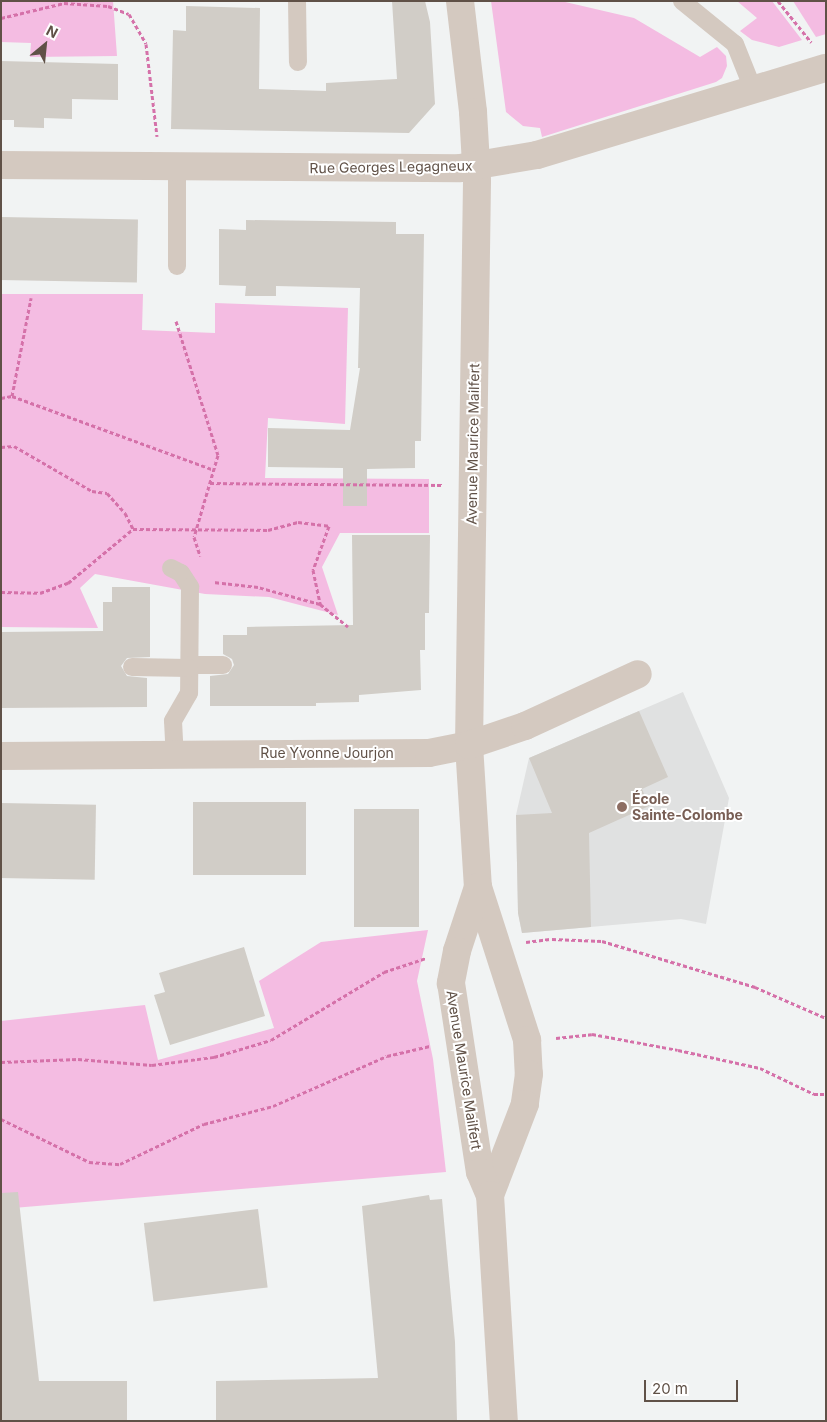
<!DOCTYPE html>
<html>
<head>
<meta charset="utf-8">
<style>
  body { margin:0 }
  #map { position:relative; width:827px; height:1422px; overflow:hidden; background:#f1f3f3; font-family:Inter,sans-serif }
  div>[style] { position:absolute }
  .education>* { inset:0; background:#e0e1e1 }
  .green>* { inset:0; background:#f4bce2 }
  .building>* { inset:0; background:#d1cdc7; transform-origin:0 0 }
  .path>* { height:3px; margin-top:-1.5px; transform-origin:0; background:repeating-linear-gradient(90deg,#d571a9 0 4px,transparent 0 6.5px) }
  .lane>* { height:18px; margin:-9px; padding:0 9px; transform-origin:9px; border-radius:9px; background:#d4c9c0 }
  .street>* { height:28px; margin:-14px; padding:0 14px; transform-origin:14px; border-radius:14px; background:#d4c9c0 }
  .dots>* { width:14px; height:14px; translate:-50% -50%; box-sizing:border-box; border:2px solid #fff; border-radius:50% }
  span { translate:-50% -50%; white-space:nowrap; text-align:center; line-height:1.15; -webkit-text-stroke:4px #fff; paint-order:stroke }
  .street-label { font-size:14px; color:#605147 }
  .education-label { font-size:14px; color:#785e54; font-weight:700 }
  .left { translate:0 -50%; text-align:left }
  .frame { position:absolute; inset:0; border:2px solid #605147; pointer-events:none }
  .north { position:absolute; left:20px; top:20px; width:50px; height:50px; -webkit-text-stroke:4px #fff; paint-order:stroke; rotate:28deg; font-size:14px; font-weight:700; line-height:20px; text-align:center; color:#605147 }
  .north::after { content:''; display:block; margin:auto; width:18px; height:22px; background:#605147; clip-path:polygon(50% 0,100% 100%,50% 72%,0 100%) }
  .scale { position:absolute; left:644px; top:1380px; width:94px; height:22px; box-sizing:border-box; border:2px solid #605147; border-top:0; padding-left:6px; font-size:15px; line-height:18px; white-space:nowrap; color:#605147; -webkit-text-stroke:4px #fff; paint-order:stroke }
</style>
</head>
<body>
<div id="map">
  <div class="education">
    <i style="clip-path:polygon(683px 692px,729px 798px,706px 924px,681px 919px,522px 933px,518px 913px,516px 815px,529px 758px)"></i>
  </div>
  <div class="green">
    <i style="clip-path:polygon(1px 1px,113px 1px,117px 56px,30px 57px,31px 43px,1px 42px)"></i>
    <i style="clip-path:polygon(491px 1px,561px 1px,634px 18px,700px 57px,717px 47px,726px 56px,727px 66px,722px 78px,716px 82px,542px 137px,540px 128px,523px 126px,506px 112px)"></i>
    <i style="clip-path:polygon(737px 1px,772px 1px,802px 40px,779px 47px,752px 40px,740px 31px,757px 18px)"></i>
    <i style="clip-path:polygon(793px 1px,826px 1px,826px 34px,816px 37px)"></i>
    <i style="clip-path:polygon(1px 294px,143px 294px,142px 330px,215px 333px,215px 303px,348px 308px,345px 424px,268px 418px,265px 478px,429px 479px,429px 533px,340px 533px,322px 567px,338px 615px,269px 597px,205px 594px,95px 574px,80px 588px,98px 628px,1px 627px)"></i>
    <i style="clip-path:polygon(428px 930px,417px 981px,433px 1059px,446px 1172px,1px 1209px,1px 1021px,145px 1005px,158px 1060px,274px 1028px,259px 981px,321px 942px)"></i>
  </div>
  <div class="building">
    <i style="clip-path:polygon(392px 1px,425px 1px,430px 22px,435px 104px,409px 133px,171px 129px,173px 30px,186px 31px,186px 6px,260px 8px,259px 89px,326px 91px,326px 83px,397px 79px)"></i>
    <i style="clip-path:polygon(1px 61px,118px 64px,118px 100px,72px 99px,72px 119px,44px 118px,44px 128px,14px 127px,14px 120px,1px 120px)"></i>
    <i style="left:1px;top:217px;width:137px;height:63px;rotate:1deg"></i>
    <i style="clip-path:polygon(246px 220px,396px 222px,396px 234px,424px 234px,421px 441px,415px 441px,415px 468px,367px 469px,367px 506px,343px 506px,343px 468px,268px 467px,268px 428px,350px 430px,360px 368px,358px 368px,360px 288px,276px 286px,276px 296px,245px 296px,246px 286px,219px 285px,219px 229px,246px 230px)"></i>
    <i style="clip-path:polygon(352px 535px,430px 535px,429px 613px,425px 613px,425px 650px,420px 650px,421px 690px,359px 695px,359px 702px,316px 703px,316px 706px,210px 706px,210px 676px,228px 674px,234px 665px,232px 659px,223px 654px,223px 635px,247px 635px,247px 627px,353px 625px)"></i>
    <i style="clip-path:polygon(112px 587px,150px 587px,150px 657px,127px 658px,121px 666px,127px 676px,147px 678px,147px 707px,1px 708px,1px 632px,103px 631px,103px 602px,112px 602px)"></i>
    <i style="clip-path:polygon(639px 711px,668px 777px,642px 789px,649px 806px,589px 833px,591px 927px,522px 933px,518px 913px,516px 815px,552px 813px,529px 758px)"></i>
    <i style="left:306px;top:802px;width:73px;height:113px;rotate:90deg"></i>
    <i style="left:1px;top:803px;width:95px;height:75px;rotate:1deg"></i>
    <i style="left:354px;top:809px;width:65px;height:118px"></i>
    <i style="clip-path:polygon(244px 947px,265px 1016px,170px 1045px,154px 995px,165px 992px,159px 973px)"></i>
    <i style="clip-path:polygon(18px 1192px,39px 1381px,127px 1381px,127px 1421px,1px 1421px,1px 1193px)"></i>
    <i style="clip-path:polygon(429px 1195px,430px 1200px,442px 1199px,455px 1342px,457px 1421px,216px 1421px,216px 1381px,378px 1378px,362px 1206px)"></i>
    <i style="left:258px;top:1209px;width:79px;height:115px;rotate:83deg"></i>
  </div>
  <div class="path">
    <i style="left:778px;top:1px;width:53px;rotate:51.2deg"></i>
    <i style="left:1px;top:18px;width:65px;rotate:-13.4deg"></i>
    <i style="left:64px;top:3px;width:44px;rotate:3.9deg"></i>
    <i style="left:108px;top:6px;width:22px;rotate:21deg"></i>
    <i style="left:129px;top:14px;width:34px;rotate:60deg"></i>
    <i style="left:146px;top:44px;width:93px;rotate:83.2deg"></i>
    <i style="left:176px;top:321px;width:140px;rotate:72.6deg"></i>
    <i style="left:218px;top:455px;width:85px;rotate:106.3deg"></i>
    <i style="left:194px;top:537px;width:20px;rotate:72deg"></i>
    <i style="left:12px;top:396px;width:100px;rotate:-79deg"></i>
    <i style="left:1px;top:398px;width:11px;rotate:-10deg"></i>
    <i style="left:12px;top:396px;width:215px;rotate:20.1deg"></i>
    <i style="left:1px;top:447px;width:13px;rotate:-4deg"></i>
    <i style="left:14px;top:446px;width:90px;rotate:30deg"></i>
    <i style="left:92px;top:491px;width:15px;rotate:8deg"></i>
    <i style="left:107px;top:493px;width:27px;rotate:48deg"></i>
    <i style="left:125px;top:513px;width:18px;rotate:63deg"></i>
    <i style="left:210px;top:483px;width:232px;rotate:0.5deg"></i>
    <i style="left:1px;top:592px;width:39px;rotate:1deg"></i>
    <i style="left:40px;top:593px;width:30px;rotate:-20deg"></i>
    <i style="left:68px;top:583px;width:85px;rotate:-39.7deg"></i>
    <i style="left:133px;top:529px;width:135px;rotate:0.4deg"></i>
    <i style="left:268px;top:530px;width:31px;rotate:-15deg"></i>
    <i style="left:298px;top:522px;width:31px;rotate:7deg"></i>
    <i style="left:329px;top:526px;width:47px;rotate:110deg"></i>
    <i style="left:313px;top:570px;width:35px;rotate:78deg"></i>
    <i style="left:320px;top:604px;width:64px;rotate:-164.7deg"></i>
    <i style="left:258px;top:587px;width:45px;rotate:-173.7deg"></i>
    <i style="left:320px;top:604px;width:36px;rotate:39deg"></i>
    <i style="left:526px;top:942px;width:26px;rotate:-7deg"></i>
    <i style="left:552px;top:939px;width:50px;rotate:2.3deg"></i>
    <i style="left:602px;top:941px;width:160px;rotate:16.7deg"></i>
    <i style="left:755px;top:987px;width:77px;rotate:23.6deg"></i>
    <i style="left:556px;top:1038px;width:36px;rotate:-6deg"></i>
    <i style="left:592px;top:1034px;width:87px;rotate:10.5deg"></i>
    <i style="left:678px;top:1050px;width:84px;rotate:12.4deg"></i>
    <i style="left:760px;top:1068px;width:60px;rotate:25.7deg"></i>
    <i style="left:814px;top:1094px;width:12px"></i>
    <i style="left:1px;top:1062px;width:77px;rotate:-2.2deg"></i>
    <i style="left:78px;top:1059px;width:74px;rotate:4.6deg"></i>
    <i style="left:152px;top:1065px;width:63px;rotate:-7.4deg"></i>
    <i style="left:214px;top:1057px;width:59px;rotate:-16.6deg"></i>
    <i style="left:271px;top:1040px;width:132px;rotate:-31deg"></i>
    <i style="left:384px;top:972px;width:44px;rotate:-18.4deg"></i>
    <i style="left:1px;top:1119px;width:98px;rotate:26deg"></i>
    <i style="left:89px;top:1162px;width:31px;rotate:4deg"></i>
    <i style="left:120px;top:1164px;width:93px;rotate:-25.5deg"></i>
    <i style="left:204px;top:1124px;width:71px;rotate:-14.6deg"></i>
    <i style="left:273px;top:1106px;width:124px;rotate:-23.7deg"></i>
    <i style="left:387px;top:1056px;width:44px;rotate:-13.1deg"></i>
  </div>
  <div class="lane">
    <i style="left:297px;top:1px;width:61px;rotate:89.1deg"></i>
    <i style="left:682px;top:1px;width:68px;rotate:39.1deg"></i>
    <i style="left:735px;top:44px;width:48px;rotate:68.2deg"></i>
    <i style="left:177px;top:168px;width:98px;rotate:90deg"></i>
    <i style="left:171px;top:568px;width:11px;rotate:27deg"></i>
    <i style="left:181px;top:573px;width:17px;rotate:57deg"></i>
    <i style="left:190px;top:587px;width:106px;rotate:90.5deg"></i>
    <i style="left:189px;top:693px;width:32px;rotate:120deg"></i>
    <i style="left:173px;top:721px;width:34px;rotate:87deg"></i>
    <i style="left:189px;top:665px;width:34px"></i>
    <i style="left:132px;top:667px;width:57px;rotate:1deg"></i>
  </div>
  <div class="street">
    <i style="left:460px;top:1px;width:112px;rotate:83.3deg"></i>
    <i style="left:473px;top:112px;width:69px;rotate:86.7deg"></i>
    <i style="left:477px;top:181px;width:564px;rotate:90.81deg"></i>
    <i style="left:469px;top:745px;width:142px;rotate:86.4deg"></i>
    <i style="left:478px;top:887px;width:161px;rotate:72.2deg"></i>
    <i style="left:527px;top:1040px;width:34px;rotate:87deg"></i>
    <i style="left:529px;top:1074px;width:30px;rotate:98deg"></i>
    <i style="left:525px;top:1104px;width:97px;rotate:111deg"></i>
    <i style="left:1px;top:165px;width:459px;rotate:0.4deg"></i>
    <i style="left:460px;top:168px;width:78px;rotate:-9.6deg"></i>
    <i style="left:537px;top:155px;width:302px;rotate:-16.8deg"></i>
    <i style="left:1px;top:756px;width:428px;rotate:-0.4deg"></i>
    <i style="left:429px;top:753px;width:41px;rotate:-11.3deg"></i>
    <i style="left:469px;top:745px;width:59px;rotate:-18.7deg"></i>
    <i style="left:525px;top:726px;width:124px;rotate:-24.7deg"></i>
    <i style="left:478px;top:887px;width:67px;rotate:108.2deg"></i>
    <i style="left:457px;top:951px;width:33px;rotate:101deg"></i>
    <i style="left:451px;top:983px;width:191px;rotate:81.3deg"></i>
    <i style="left:480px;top:1172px;width:25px;rotate:67deg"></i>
    <i style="left:490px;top:1195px;width:226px;rotate:86.5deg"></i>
  </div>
  <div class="dots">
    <i style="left:622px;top:807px;background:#8d6e63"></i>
  </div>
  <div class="street-label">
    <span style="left:391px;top:167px;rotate:-1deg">Rue Georges Legagneux</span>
    <span style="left:473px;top:444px;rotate:-89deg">Avenue Maurice Mailfert</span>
    <span style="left:327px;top:753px">Rue Yvonne Jourjon</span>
    <span style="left:464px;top:1070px;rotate:81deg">Avenue Maurice Mailfert</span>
  </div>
  <div class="education-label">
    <span class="left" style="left:632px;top:807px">École<br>Sainte-Colombe</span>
  </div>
  <div class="frame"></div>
  <div class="north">N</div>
  <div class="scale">20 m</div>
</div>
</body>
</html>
